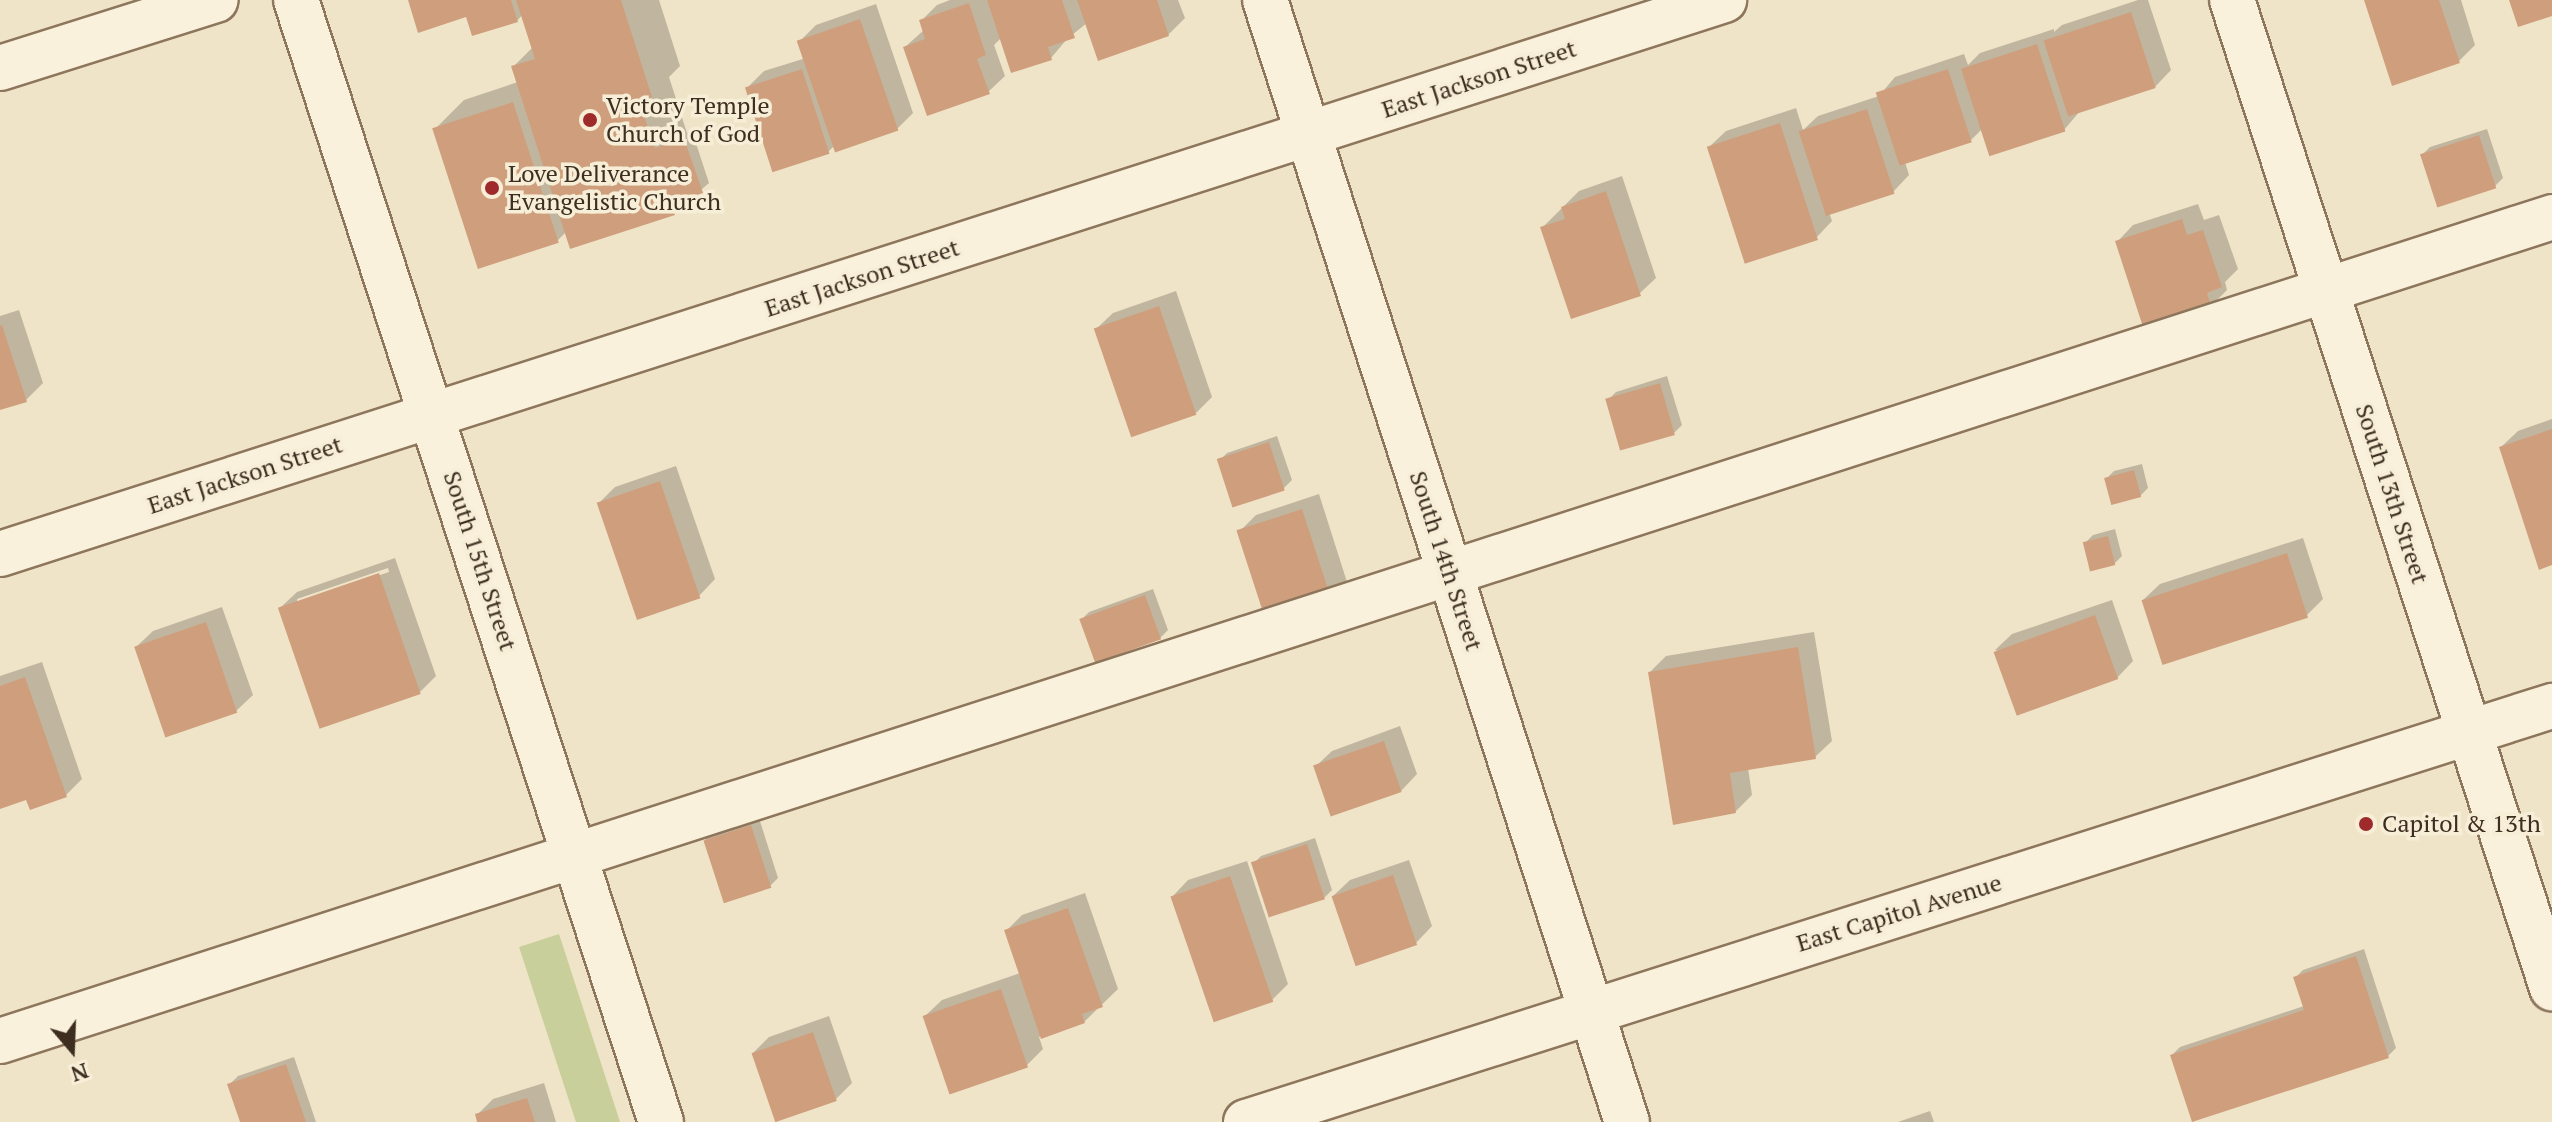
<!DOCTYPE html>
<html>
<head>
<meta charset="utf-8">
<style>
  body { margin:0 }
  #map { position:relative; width:2552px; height:1122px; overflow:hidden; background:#f0e4c8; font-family:"PT Serif",serif }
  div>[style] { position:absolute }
  .green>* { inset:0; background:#c9cf9b; transform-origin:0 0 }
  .shadow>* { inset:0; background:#0003 }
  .building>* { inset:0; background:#cf9f7d; transform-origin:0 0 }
  .roads { filter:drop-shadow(2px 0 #8d765c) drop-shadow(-2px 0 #8d765c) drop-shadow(0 2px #8d765c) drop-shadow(0 -2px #8d765c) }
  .minor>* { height:44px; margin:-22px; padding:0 22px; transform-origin:22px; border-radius:22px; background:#faf1dc }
  .dots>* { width:22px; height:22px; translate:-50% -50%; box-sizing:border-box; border:4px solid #f7eed8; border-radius:50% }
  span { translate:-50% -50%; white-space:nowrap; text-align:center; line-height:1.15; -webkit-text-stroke:7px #f7eed8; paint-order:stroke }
  .street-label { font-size:24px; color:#3d2e20 }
  .poi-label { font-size:24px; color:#3d2e20 }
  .left { translate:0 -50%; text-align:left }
  .north { position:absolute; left:32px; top:1010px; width:80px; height:80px; -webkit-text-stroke:6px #f7eed8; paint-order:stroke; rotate:161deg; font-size:22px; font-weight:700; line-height:32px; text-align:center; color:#3d2e20 }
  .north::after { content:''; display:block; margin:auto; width:28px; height:36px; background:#3d2e20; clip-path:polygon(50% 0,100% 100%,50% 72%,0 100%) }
</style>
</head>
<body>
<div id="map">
  <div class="green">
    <i style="left:559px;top:934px;width:198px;height:42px;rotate:72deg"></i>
  </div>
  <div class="shadow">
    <i style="clip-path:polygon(410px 0,659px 0,680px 66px,669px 77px,687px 133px,692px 131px,709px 183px,674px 213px,566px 232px,557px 241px,435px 129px,464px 100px,518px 82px,513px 67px,533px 47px,523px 14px,517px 21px,467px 15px)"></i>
    <i style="clip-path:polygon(950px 0,1178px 0,1185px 18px,1168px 35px,1087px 23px,1067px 39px,1051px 58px,1001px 38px,994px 45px,1005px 76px,988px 92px,905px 47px,924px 30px,921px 21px,937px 5px)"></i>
    <i style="clip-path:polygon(2138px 0,2148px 0,2171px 70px,2155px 87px,2080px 111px,2064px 130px,1983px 128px,1971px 140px,1905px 162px,1909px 175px,1893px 192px,1829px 212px,1832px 221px,1816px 238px,1709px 147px,1726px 131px,1796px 108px,1803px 130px,1818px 116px,1879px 96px,1895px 77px,1964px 54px,1968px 65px,1980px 53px,2054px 29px,2054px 32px,2062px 25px)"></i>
    <i style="clip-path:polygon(2366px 0,2461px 0,2475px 45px,2459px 61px)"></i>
    <i style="clip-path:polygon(876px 4px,913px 113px,897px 129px,835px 145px,828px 152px,774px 169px,747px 88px,764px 71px,806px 58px,800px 41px,816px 25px)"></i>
    <i style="clip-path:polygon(2487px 129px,2503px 178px,2495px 186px,2422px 155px,2430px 147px)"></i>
    <i style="clip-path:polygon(1622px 176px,1656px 278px,1639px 294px,1543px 227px,1579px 191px)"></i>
    <i style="clip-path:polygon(2198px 204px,2204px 220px,2219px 215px,2238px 269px,2225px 282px,2227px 290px,2211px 306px,2117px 242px,2133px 225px)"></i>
    <i style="clip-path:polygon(1176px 291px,1212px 397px,1196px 413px,1096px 329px,1113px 313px)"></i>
    <i style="clip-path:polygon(19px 310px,43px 383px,26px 400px,0 408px,0 316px)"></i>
    <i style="clip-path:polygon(1667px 376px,1682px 425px,1674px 433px,1608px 400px,1616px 392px)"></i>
    <i style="clip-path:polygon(2552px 419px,2552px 563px,2501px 447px,2518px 431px)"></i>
    <i style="clip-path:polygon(1277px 436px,1292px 480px,1284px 488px,1219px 461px,1227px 453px)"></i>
    <i style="clip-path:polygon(2142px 464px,2148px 488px,2140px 496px,2106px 479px,2114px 471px)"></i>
    <i style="clip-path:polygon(676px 466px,715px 579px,699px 596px,599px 503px,615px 487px)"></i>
    <i style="clip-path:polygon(1319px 494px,1347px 582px,1331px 598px,1239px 532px,1256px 515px)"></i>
    <i style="clip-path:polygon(2115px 529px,2122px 556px,2114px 564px,2085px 543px,2093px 535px)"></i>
    <i style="clip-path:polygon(2303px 538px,2323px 599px,2306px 616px,2143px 600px,2160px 584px)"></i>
    <i style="clip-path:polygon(evenodd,395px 558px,436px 676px,420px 692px,280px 608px,297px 592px,395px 558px,388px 568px,389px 572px,297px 603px,297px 599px,388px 568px)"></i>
    <i style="clip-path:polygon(1153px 589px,1168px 630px,1160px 638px,1081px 620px,1089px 612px)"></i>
    <i style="clip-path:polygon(2112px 600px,2133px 661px,2117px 678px,1995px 650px,2012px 634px)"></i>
    <i style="clip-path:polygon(222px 607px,253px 695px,236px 711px,136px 647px,153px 631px)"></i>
    <i style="clip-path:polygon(1814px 632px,1832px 741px,1815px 757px,1748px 768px,1752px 795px,1735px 812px,1650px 672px,1666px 656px)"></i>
    <i style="clip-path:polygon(42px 662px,82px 779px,66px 795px,28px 798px,0 807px,0 676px)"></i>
    <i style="clip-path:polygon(1400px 726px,1417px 774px,1401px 791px,1315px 767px,1332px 751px)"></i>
    <i style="clip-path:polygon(759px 818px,778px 878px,770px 886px,705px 840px,713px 832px)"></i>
    <i style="clip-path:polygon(1315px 838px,1332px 890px,1324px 898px,1253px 864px,1261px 856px)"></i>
    <i style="clip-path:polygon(1409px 860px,1432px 926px,1416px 943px,1333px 896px,1350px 880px)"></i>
    <i style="clip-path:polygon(1247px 861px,1288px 984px,1272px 1000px,1172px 897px,1188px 880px)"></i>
    <i style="clip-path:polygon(1085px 893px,1118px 989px,1084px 1022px,1039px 1037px,1043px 1049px,1027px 1065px,925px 1016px,942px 1000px,1020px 973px,1006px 931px,1022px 915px)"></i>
    <i style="clip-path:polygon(2364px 949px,2396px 1048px,2388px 1056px,2172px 1055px,2180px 1047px,2304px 1006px,2295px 978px,2303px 970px)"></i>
    <i style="clip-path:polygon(829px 1016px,852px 1083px,836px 1099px,753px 1053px,769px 1037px)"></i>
    <i style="clip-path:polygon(294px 1057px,316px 1122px,242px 1122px,230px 1084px,238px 1076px)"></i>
    <i style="clip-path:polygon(544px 1083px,556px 1122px,479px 1122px,477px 1115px,493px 1099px)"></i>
    <i style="clip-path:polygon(1930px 1111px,1934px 1122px,1898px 1122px)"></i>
  </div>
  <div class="building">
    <i style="clip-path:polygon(408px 0,511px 0,518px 22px,472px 36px,466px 17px,418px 33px)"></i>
    <i style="clip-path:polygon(516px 0,621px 0,652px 97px,639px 101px,655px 148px,684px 138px,703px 193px,672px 203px,675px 215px,570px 249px,511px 66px,535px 59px)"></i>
    <i style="clip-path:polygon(987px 0,1062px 0,1075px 38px,1048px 47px,1052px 60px,1011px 73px)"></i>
    <i style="clip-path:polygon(1077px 0,1157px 0,1169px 36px,1098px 61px)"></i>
    <i style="clip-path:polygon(2364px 0,2439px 0,2460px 63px,2392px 86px)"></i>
    <i style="clip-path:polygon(2509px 0,2552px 0,2552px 16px,2518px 27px)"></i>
    <i style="clip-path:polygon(969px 3px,986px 55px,977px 59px,990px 94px,927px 116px,903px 47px,925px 39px,919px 20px)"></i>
    <i style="left:2131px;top:12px;width:80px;height:92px;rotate:72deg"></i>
    <i style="left:860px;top:19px;width:118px;height:67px;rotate:71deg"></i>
    <i style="left:2037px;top:44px;width:92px;height:80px;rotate:72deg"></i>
    <i style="left:802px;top:69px;width:89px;height:60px;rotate:72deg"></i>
    <i style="left:1948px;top:69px;width:77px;height:76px;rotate:72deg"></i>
    <i style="left:513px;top:102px;width:148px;height:85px;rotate:72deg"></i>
    <i style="left:1867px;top:109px;width:89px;height:72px;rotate:72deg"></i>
    <i style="left:1780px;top:123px;width:123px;height:77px;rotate:72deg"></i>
    <i style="left:2479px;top:135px;width:56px;height:62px;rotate:72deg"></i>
    <i style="clip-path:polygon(1606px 191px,1641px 296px,1571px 319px,1540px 227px,1565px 219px,1561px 207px)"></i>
    <i style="clip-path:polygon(2182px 219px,2187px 235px,2203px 230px,2222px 287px,2207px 293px,2212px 308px,2144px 330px,2115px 241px)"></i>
    <i style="left:1159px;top:306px;width:115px;height:69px;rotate:71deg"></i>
    <i style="clip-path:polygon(2px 325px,27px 402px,0 410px,0 326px)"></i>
    <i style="left:1660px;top:383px;width:54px;height:57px;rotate:74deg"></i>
    <i style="clip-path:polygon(2552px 429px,2552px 565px,2539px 570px,2499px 447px)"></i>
    <i style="left:1269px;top:442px;width:51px;height:55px;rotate:72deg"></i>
    <i style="left:2134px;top:470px;width:28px;height:31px;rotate:75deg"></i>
    <i style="left:660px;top:481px;width:124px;height:67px;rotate:71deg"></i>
    <i style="left:1302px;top:509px;width:96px;height:69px;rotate:72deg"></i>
    <i style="left:2108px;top:536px;width:30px;height:26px;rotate:76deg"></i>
    <i style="left:2287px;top:553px;width:68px;height:153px;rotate:72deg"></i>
    <i style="left:379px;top:573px;width:128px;height:107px;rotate:71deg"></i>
    <i style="left:1145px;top:595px;width:47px;height:70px;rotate:70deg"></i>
    <i style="left:2095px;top:615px;width:68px;height:108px;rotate:70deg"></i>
    <i style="left:206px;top:622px;width:96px;height:76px;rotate:71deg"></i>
    <i style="clip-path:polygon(1798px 647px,1816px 759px,1730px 773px,1736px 813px,1673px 825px,1648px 672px)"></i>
    <i style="clip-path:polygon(25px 677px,67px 797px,30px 810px,26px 800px,0 809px,0 686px)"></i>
    <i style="left:1384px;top:741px;width:54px;height:75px;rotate:71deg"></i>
    <i style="left:751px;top:825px;width:66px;height:50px;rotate:72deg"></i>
    <i style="left:1307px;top:844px;width:58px;height:59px;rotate:72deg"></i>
    <i style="left:1393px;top:875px;width:74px;height:65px;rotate:71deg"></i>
    <i style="left:1230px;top:876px;width:133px;height:63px;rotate:71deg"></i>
    <i style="clip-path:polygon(1068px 908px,1103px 1007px,1082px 1014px,1085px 1023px,1041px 1039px,1004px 930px)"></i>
    <i style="clip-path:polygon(2356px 956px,2389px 1058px,2192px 1122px,2170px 1055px,2304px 1010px,2293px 977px)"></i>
    <i style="left:1001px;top:989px;width:83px;height:83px;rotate:71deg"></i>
    <i style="left:813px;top:1032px;width:73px;height:65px;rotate:71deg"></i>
    <i style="clip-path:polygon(286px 1064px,306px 1122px,240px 1122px,227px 1084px)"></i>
    <i style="clip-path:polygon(527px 1098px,535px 1122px,477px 1122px,475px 1114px)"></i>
  </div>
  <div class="roads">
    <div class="minor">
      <i style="left:296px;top:0;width:1180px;rotate:71.98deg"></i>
      <i style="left:1265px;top:0;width:1179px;rotate:72.12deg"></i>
      <i style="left:2232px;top:0;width:1039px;rotate:72.05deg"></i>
      <i style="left:0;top:68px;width:226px;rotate:-17.5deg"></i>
      <i style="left:0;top:554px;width:1811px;rotate:-17.81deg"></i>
      <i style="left:0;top:1041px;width:2682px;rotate:-17.89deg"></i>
      <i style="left:1246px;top:1122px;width:1371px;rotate:-17.67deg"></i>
    </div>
  </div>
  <div class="dots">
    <i style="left:590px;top:120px;background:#9e2a2b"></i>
    <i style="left:492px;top:188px;background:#9e2a2b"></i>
    <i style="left:2366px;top:824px;background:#9e2a2b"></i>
  </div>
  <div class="street-label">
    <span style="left:1479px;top:79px;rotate:-18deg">East Jackson Street</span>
    <span style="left:862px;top:278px;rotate:-18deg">East Jackson Street</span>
    <span style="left:245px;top:475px;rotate:-18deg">East Jackson Street</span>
    <span style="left:2392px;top:494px;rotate:72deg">South 13th Street</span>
    <span style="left:480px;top:561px;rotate:72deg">South 15th Street</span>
    <span style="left:1446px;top:561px;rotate:72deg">South 14th Street</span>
    <span style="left:1899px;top:913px;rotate:-17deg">East Capitol Avenue</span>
  </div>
  <div class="poi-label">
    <span class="left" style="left:606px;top:120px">Victory Temple<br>Church of God</span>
    <span class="left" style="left:508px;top:188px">Love Deliverance<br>Evangelistic Church</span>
    <span class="left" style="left:2382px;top:824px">Capitol &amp; 13th</span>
  </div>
  <div class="north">N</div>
</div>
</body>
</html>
